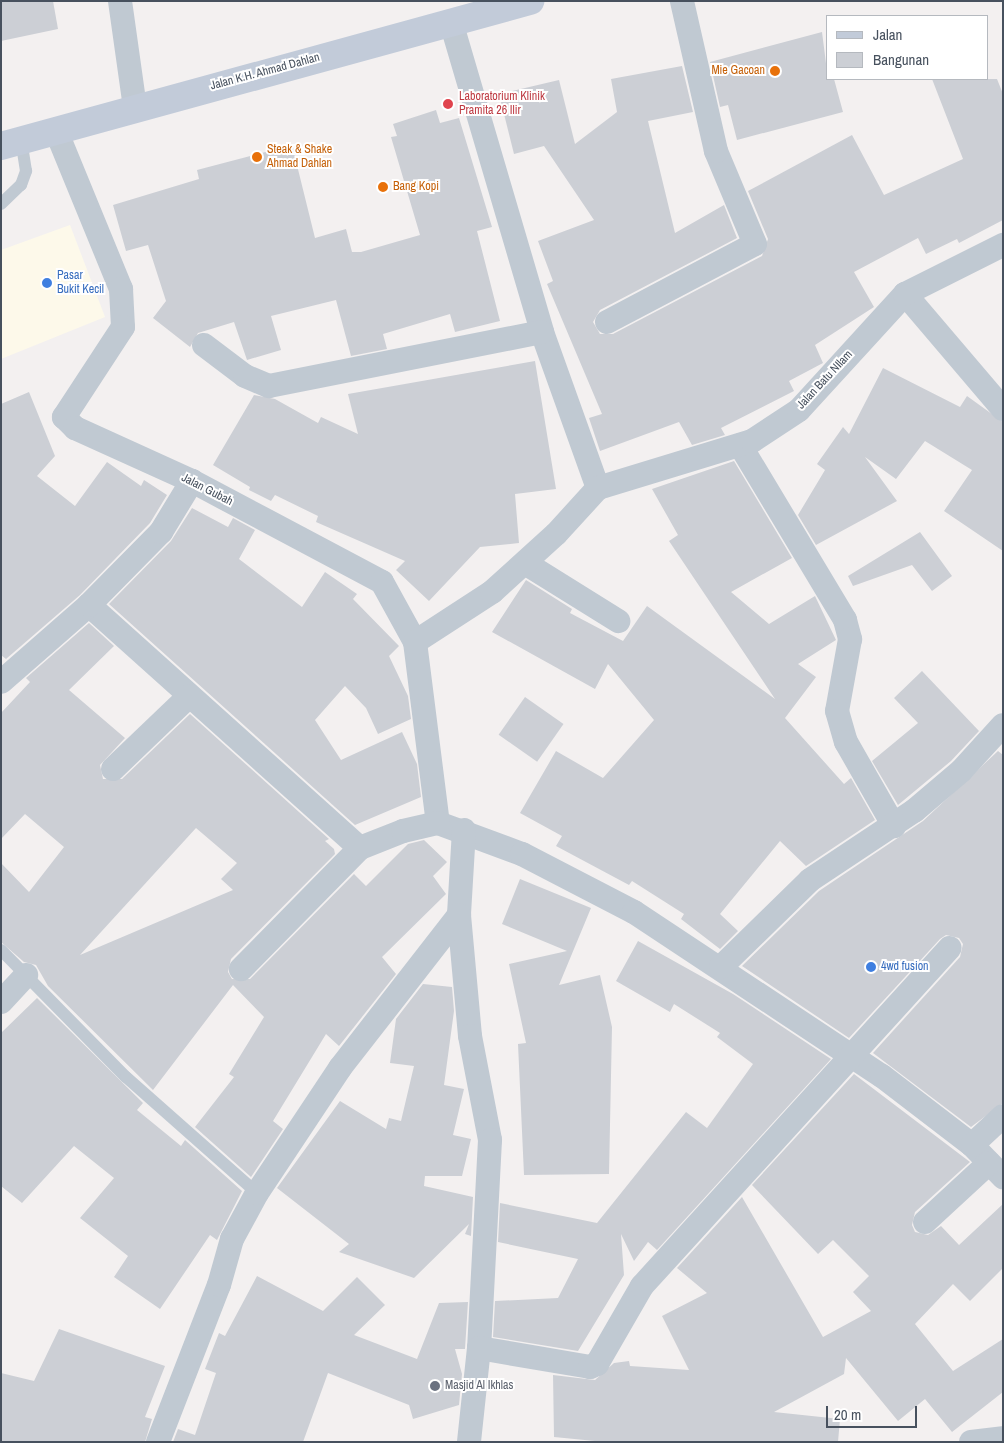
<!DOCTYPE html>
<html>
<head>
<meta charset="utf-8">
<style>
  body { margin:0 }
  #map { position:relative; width:1004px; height:1443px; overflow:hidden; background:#f3f0f0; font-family:"Archivo Narrow",sans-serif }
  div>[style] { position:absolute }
  .commercial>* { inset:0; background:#fdf9ea }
  .building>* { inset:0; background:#cccfd5; transform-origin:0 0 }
  .lane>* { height:12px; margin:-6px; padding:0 6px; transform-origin:6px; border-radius:6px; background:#c0c9d2 }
  .street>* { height:24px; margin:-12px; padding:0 12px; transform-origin:12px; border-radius:12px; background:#c0c9d2 }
  .secondary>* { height:28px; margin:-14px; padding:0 14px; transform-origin:14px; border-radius:14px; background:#c2cbd9 }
  .dots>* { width:14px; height:14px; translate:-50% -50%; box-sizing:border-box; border:2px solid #fff; border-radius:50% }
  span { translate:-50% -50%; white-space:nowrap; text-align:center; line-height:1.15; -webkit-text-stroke:4px #fff; paint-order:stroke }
  .food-label { font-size:12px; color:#c56008 }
  .right { translate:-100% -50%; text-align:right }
  .left { translate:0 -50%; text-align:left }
  .street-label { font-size:12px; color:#47515e }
  .health-label { font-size:12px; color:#be3a42 }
  .shop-label { font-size:12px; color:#366cbe }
  .worship-label { font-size:12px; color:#5b616d }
  .frame { position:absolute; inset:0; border:2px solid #47515e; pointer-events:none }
  .legend { position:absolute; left:826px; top:15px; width:162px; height:65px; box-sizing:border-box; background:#fff; border:1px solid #b5b9bf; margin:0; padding:6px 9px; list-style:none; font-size:15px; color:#47515e }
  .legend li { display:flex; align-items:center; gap:10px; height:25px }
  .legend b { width:25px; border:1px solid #b5b9bf }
  .scale { position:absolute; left:826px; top:1406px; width:91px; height:22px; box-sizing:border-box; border:2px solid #47515e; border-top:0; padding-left:6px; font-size:15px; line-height:18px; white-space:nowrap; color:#47515e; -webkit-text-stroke:4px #fff; paint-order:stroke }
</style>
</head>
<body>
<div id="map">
  <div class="commercial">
    <i style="clip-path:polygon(70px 225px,105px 317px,1px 359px,1px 250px)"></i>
  </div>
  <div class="building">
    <i style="clip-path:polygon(1px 1px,53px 1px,58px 29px,1px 41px)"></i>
    <i style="clip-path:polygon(822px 32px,828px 79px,834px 79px,843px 112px,737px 140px,728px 105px,720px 107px,710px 62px)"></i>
    <i style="clip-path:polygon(682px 66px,693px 112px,648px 121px,675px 233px,724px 205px,737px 238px,600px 310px,593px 322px,600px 334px,613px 334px,762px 256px,768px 239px,748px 191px,852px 135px,884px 195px,963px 159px,932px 79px,997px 79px,1003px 94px,1003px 220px,959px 243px,957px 239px,926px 254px,918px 238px,854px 272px,874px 307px,815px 345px,823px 363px,789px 381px,794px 391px,721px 428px,725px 435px,692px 445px,679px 422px,600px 451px,589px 418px,602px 414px,547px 284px,553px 281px,538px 241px,594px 220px,544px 146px,514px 154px,499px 94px,559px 80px,575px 144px,617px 112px,611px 79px)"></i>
    <i style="clip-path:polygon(436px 110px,440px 123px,459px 118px,492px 227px,477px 231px,500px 321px,455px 332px,450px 314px,383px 334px,387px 349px,351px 356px,336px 300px,271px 316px,281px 350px,247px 360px,234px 322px,198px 333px,190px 347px,153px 318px,166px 301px,148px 245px,126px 251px,113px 205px,199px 179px,197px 170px,292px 145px,315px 238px,346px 229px,352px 252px,361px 252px,420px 235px,391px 137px,397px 136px,393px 124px)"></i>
    <i style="clip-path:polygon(535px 361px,556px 489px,515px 494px,519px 543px,480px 547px,429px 601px,396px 570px,405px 561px,316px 522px,318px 516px,275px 495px,271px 501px,249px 490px,250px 487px,213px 465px,254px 395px,275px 399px,318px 423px,321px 417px,358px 434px,348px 394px)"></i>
    <i style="clip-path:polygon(883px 368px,960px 407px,967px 396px,1003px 422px,1003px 551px,944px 511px,972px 470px,925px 441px,896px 479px,865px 457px,897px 501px,816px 545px,798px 515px,825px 470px,817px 464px,843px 427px,849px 434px)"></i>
    <i style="clip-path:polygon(29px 392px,55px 456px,37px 476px,75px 506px,107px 462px,141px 486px,144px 480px,167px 495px,150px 523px,80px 595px,6px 659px,1px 655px,1px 404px)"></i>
    <i style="clip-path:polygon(734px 461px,792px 558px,731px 592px,769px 624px,815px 596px,836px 640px,798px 664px,816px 677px,785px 718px,844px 784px,851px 778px,875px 820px,806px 866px,780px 841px,720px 914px,738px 931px,720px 949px,681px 919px,684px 914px,632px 881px,629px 885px,556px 846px,562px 836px,520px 813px,556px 751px,603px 778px,654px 720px,608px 664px,595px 689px,492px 632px,526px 580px,572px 609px,570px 613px,623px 641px,647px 606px,775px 699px,669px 541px,678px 535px,652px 489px)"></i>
    <i style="clip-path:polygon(192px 508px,228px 527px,233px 518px,255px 530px,239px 559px,302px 607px,325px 572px,357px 594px,353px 599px,399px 646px,389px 656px,408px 696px,411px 719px,378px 734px,366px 708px,345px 686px,315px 720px,341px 760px,402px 732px,417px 764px,421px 797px,355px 825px,109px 604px,171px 541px)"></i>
    <i style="clip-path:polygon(920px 532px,952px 576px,932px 591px,912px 565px,853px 586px,848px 576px)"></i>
    <i style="clip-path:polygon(evenodd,89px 623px,114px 646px,69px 690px,125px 738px,100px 765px,103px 779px,122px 779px,190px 714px,329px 839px,325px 841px,334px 849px,335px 854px,231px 959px,228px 972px,232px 979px,250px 979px,354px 874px,366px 886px,408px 844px,424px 840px,447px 862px,433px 876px,446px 894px,382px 957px,396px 974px,339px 1046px,326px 1034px,273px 1121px,283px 1129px,251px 1177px,195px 1127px,234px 1077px,229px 1074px,264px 1017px,233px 985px,153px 1090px,48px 986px,36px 965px,24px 962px,1px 942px,1px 863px,29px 892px,64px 847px,25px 814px,1px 839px,1px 713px,30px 682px,26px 678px,89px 623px,196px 828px,237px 863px,221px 879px,233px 890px,80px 955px,196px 828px)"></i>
    <i style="clip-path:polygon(922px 671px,979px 731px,951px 761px,898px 805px,872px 761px,918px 723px,894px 698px)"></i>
    <i style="left:525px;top:697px;width:47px;height:46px;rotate:35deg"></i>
    <i style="clip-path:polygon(998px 751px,1003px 755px,1003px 1103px,971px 1127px,873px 1053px,960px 957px,963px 944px,959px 938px,946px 935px,940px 939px,849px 1038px,742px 966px,819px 891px,923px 821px)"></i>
    <i style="clip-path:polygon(520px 879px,591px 908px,559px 985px,600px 975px,612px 1027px,609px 1174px,524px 1175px,518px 1044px,526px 1043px,509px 964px,567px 951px,502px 924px)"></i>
    <i style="clip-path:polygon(638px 941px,733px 994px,831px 1059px,657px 1250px,648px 1242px,634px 1261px,621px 1234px,624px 1275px,578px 1351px,493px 1337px,495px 1301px,558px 1298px,578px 1259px,498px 1242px,500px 1203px,597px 1223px,686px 1112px,707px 1128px,753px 1064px,717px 1037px,720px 1033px,674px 1004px,670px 1012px,616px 981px)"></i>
    <i style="clip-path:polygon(423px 984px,452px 987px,454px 1011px,444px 1085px,464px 1089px,453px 1135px,471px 1139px,462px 1176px,425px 1176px,424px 1186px,473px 1197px,471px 1236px,465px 1234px,469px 1224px,414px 1278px,339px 1252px,349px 1244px,277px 1188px,340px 1101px,386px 1129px,389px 1118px,401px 1121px,414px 1066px,390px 1063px,396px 1019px)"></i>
    <i style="clip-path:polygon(37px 998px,143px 1103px,137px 1110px,181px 1146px,185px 1140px,242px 1191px,217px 1240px,210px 1235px,160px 1309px,114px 1277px,128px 1256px,80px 1218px,114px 1178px,74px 1146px,22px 1203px,1px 1186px,1px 1033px)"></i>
    <i style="clip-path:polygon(854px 1074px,970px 1162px,915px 1212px,912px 1225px,915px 1232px,928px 1235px,941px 1226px,959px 1245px,1003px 1204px,1003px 1268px,970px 1301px,953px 1284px,915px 1324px,953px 1371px,1003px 1339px,1003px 1392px,952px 1432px,925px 1399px,898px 1421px,846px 1358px,844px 1374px,774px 1412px,840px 1419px,838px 1442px,605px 1442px,554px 1437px,553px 1375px,595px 1380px,614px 1363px,629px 1361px,630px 1366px,689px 1370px,662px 1316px,707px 1293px,677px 1268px,742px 1197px,823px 1337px,871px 1311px,853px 1292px,869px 1276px,833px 1240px,818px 1254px,752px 1185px)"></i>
    <i style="clip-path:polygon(257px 1276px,323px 1311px,357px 1277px,385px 1305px,354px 1335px,417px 1359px,439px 1303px,468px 1302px,465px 1349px,455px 1349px,462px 1374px,459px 1405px,413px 1419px,409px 1405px,328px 1373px,303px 1442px,173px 1442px,178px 1429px,195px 1435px,216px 1373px,205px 1369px,219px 1333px,225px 1336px)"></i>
    <i style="clip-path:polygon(59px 1329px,165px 1366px,145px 1417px,152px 1419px,145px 1442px,1px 1442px,1px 1373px,34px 1381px)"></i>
  </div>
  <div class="lane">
    <i style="left:1px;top:204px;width:28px;rotate:-44deg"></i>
    <i style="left:21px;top:185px;width:15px;rotate:-70deg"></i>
    <i style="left:26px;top:171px;width:30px;rotate:-99deg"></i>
    <i style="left:1px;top:950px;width:178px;rotate:45.5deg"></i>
    <i style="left:126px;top:1077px;width:175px;rotate:41.5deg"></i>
  </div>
  <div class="street">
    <i style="left:120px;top:1px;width:108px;rotate:82deg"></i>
    <i style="left:451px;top:22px;width:323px;rotate:73.6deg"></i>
    <i style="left:542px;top:332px;width:166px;rotate:70.3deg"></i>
    <i style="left:57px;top:133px;width:169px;rotate:67.7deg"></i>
    <i style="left:121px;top:289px;width:38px;rotate:87deg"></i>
    <i style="left:123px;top:327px;width:108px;rotate:123.2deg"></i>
    <i style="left:64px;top:417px;width:16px;rotate:45deg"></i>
    <i style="left:75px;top:428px;width:128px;rotate:24.4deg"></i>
    <i style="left:192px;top:481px;width:215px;rotate:28deg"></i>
    <i style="left:382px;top:582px;width:68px;rotate:61.2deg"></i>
    <i style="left:415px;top:642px;width:182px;rotate:82.8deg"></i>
    <i style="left:438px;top:823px;width:90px;rotate:20.3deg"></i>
    <i style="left:522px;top:854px;width:126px;rotate:27.4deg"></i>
    <i style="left:634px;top:912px;width:297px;rotate:33.5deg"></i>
    <i style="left:882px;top:1076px;width:113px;rotate:37.5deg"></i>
    <i style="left:972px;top:1145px;width:45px;rotate:45.9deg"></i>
    <i style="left:905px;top:294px;width:151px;rotate:49.6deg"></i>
    <i style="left:607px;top:322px;width:167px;rotate:-27.8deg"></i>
    <i style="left:755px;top:244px;width:101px;rotate:-112.8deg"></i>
    <i style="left:716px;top:151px;width:154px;rotate:-102.8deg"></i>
    <i style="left:204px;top:345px;width:51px;rotate:37.1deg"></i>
    <i style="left:245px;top:376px;width:26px;rotate:23deg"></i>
    <i style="left:269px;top:386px;width:278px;rotate:-11.2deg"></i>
    <i style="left:740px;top:445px;width:204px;rotate:59deg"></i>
    <i style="left:845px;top:620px;width:20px;rotate:75deg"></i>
    <i style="left:850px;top:639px;width:73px;rotate:100.2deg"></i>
    <i style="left:837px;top:711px;width:32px;rotate:74deg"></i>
    <i style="left:846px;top:742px;width:97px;rotate:60.3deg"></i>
    <i style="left:598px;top:488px;width:161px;rotate:-17deg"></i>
    <i style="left:752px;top:441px;width:56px;rotate:-33.4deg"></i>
    <i style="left:799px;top:410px;width:157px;rotate:-47.6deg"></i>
    <i style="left:905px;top:294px;width:110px;rotate:-26.6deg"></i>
    <i style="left:525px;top:563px;width:110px;rotate:31.9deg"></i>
    <i style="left:89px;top:605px;width:364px;rotate:41.9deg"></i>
    <i style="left:360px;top:848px;width:170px;rotate:134.5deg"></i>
    <i style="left:415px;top:642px;width:92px;rotate:-33deg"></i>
    <i style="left:492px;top:592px;width:86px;rotate:-42.2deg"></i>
    <i style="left:556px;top:534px;width:62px;rotate:-47.6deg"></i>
    <i style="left:1px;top:682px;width:117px;rotate:-41.2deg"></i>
    <i style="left:89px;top:605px;width:103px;rotate:-45.4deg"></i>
    <i style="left:161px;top:532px;width:60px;rotate:-58.7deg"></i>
    <i style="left:113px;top:769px;width:105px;rotate:-43.8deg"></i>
    <i style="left:464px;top:830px;width:85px;rotate:93.4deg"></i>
    <i style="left:459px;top:915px;width:121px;rotate:84.8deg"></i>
    <i style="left:470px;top:1036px;width:106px;rotate:79.1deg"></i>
    <i style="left:490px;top:1140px;width:208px;rotate:93deg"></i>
    <i style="left:479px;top:1348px;width:95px;rotate:96.1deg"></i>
    <i style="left:360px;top:848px;width:46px;rotate:-21.6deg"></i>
    <i style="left:403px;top:831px;width:36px;rotate:-13deg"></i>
    <i style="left:721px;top:967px;width:124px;rotate:-44.3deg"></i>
    <i style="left:810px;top:880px;width:125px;rotate:-33.6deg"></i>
    <i style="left:914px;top:811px;width:62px;rotate:-40.4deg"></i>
    <i style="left:961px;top:771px;width:62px;rotate:-47.6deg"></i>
    <i style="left:1px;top:1002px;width:37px;rotate:-47deg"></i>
    <i style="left:972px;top:1145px;width:42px;rotate:-43.1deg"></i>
    <i style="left:925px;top:1222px;width:87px;rotate:-42.7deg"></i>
    <i style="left:479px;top:1348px;width:113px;rotate:9.7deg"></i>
    <i style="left:590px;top:1367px;width:8px;rotate:-23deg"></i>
    <i style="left:597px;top:1364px;width:90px;rotate:-60deg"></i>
    <i style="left:642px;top:1286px;width:457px;rotate:-47.7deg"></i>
    <i style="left:158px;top:1442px;width:168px;rotate:-68.8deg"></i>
    <i style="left:219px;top:1285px;width:48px;rotate:-74.2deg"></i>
    <i style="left:232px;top:1239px;width:52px;rotate:-61.5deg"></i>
    <i style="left:257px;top:1193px;width:150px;rotate:-56.4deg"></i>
    <i style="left:340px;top:1068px;width:194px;rotate:-52.1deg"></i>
    <i style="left:971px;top:1442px;width:32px;rotate:-7deg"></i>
  </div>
  <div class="secondary">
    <i style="left:1px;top:146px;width:549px;rotate:-15.33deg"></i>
  </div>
  <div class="dots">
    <i style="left:775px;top:71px;background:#e8710a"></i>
    <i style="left:448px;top:104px;background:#e0444e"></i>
    <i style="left:257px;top:157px;background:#e8710a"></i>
    <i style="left:383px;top:187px;background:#e8710a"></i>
    <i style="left:47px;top:283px;background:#3f7fe0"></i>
    <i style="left:871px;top:967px;background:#3f7fe0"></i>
    <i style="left:435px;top:1386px;background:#6b7280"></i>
  </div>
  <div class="food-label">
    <span class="right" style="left:765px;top:71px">Mie Gacoan</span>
    <span class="left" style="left:267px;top:157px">Steak &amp; Shake<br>Ahmad Dahlan</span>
    <span class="left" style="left:393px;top:187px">Bang Kopi</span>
  </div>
  <div class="street-label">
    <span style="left:265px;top:72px;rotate:-15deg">Jalan K.H. Ahmad Dahlan</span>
    <span style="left:825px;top:380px;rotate:-47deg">Jalan Batu NIlam</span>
    <span style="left:207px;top:490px;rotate:27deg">Jalan Gubah</span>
  </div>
  <div class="health-label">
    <span class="left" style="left:459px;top:104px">Laboratorium Klinik<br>Pramita 26 Ilir</span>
  </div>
  <div class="shop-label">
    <span class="left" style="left:57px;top:283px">Pasar<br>Bukit Kecil</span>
    <span class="left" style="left:881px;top:967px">4wd fusion</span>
  </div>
  <div class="worship-label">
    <span class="left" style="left:445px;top:1386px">Masjid Al Ikhlas</span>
  </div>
  <div class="frame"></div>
  <ul class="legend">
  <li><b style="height:6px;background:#c2cbd9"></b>Jalan</li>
  <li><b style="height:14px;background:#cccfd5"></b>Bangunan</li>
  </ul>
  <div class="scale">20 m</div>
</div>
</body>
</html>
